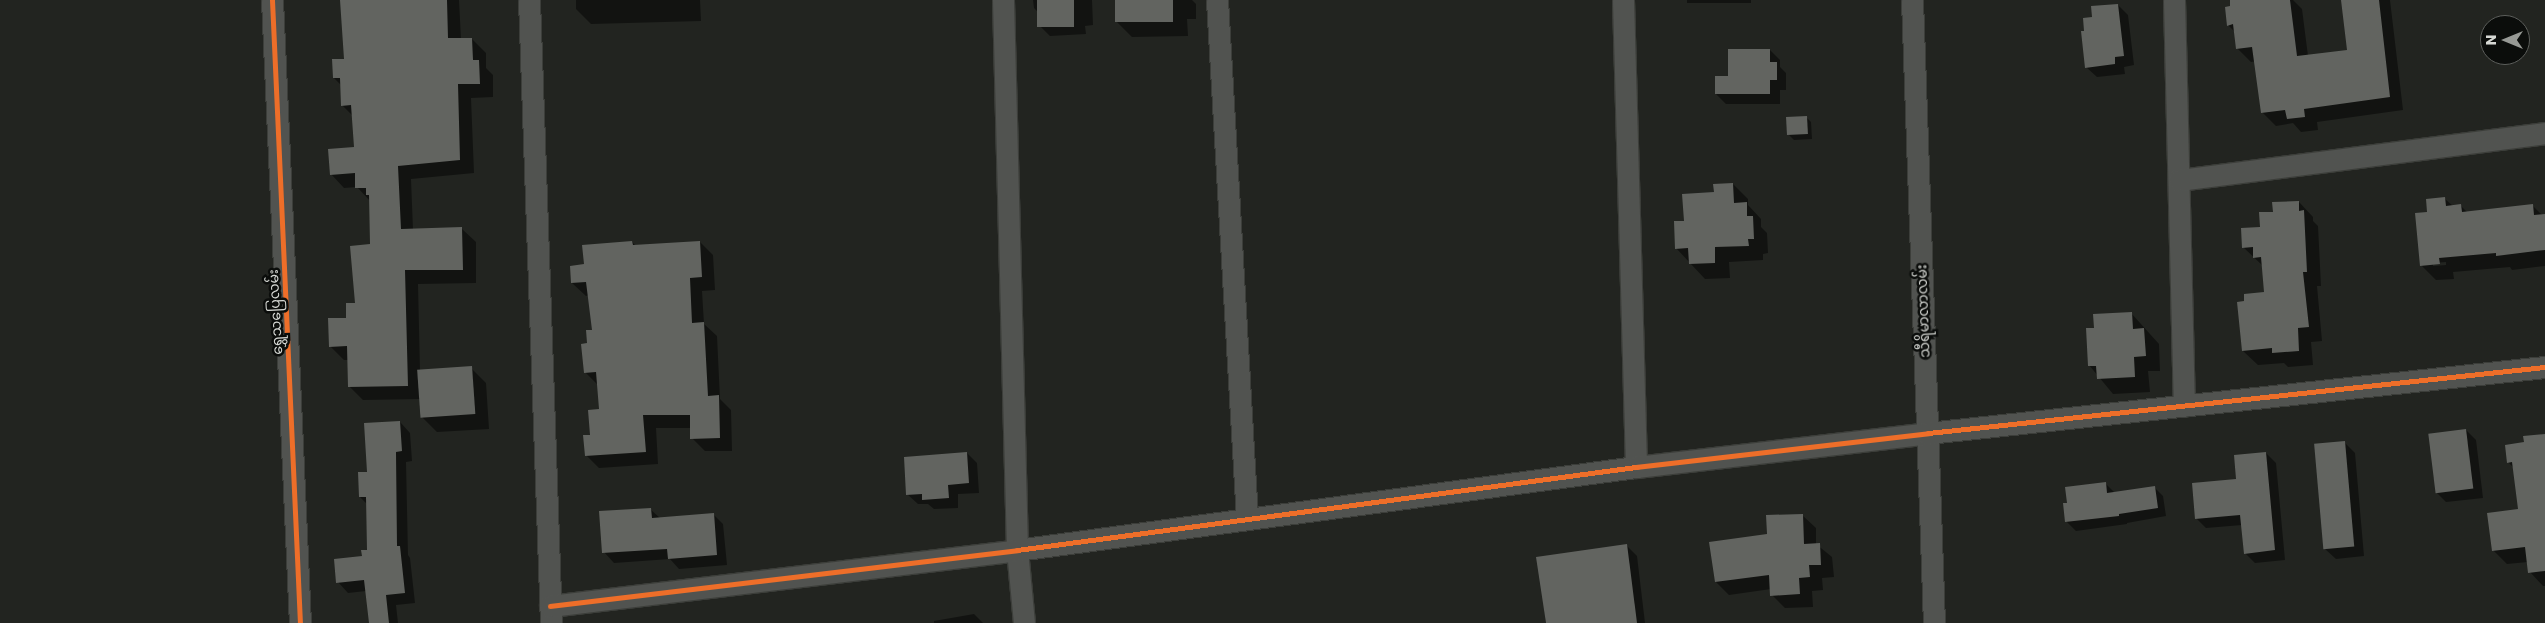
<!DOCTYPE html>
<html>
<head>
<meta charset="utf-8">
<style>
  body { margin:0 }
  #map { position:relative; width:2545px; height:623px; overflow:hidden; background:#222420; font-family:Poppins,"Noto Sans Myanmar",sans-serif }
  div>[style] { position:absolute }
  .shadow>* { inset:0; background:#0007; transform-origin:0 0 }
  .building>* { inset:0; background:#626460; transform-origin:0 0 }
  .roads { filter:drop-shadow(1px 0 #3c3e3a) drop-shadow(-1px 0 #3c3e3a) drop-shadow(0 1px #3c3e3a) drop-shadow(0 -1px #3c3e3a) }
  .minor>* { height:21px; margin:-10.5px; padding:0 10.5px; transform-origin:10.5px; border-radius:10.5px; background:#515350 }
  .cycleway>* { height:5px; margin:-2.5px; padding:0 2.5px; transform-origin:2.5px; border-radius:2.5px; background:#ee6e29 }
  span { translate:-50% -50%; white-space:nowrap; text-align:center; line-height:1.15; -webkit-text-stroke:5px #0b0d0b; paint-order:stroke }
  .street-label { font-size:14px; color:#d6d8d4 }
  .north { position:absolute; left:2480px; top:15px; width:50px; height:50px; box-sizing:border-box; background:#0b0d0b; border:1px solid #5c5e5b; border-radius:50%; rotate:270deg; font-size:14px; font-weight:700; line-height:20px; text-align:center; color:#d6d8d4 }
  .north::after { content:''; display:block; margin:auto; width:18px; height:22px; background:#979995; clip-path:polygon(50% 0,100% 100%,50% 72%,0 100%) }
</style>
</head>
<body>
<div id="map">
  <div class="shadow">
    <i style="clip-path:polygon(342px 0,459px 0,461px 39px,472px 39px,486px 53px,486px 68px,493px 75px,493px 97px,471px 98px,474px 173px,411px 179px,413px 230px,462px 229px,476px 242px,476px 283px,418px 284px,420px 371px,471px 368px,486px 383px,489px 429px,437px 432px,422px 417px,421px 399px,363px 400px,349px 386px,348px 360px,344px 360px,330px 346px,356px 304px,371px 245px,371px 202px,357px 187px,344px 188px,331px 174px,355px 149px,353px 116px,342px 105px,341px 85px,334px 78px,345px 60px)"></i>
    <i style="clip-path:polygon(576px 0,700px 0,701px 21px,591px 24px,576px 9px)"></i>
    <i style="clip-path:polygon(1033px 0,1092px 0,1093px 25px,1085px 26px,1086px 34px,1050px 36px,1040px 26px,1039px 13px,1034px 8px)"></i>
    <i style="clip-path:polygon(1117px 0,1192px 0,1196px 4px,1196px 19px,1187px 19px,1188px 36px,1132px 37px,1117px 22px)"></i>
    <i style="left:1687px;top:0;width:64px;height:3px"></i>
    <i style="clip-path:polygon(2231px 0,2293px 0,2302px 9px,2308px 56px,2348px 51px,2342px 0,2390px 0,2403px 110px,2317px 122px,2318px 130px,2301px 132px,2293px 123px,2276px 126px,2262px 112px,2256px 61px,2251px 62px,2237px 48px,2235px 32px,2228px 25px,2232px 8px)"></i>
    <i style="clip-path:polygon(2118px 5px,2128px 15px,2134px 65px,2124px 67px,2125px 74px,2097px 77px,2086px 67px,2094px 18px)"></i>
    <i style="clip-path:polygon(1770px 50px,1780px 60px,1780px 67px,1786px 73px,1786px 90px,1780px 90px,1780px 104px,1726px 104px,1716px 94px,1729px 77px)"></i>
    <i style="clip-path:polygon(1806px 117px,1811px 122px,1812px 139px,1794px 140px,1789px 135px)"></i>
    <i style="clip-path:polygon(1733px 184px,1748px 199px,1748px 205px,1761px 219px,1761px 227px,1767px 233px,1768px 253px,1763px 254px,1763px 260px,1729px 262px,1730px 278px,1705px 279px,1676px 248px,1685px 222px,1715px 194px)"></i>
    <i style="clip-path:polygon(evenodd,2445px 199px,2453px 206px,2461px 206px,2468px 213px,2532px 205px,2542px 215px,2545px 215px,2545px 266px,2512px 270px,2510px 267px,2453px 272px,2454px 279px,2436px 280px,2421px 265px,2428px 213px,2445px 199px,2446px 262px,2446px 265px,2433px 266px,2433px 263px,2446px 262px)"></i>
    <i style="clip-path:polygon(2299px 202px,2313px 217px,2313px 221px,2318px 226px,2321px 286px,2317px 286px,2322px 341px,2311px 342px,2313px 365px,2288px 367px,2284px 363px,2258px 365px,2243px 351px,2246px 302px,2265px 293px,2263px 266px,2243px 247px,2274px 213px)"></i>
    <i style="clip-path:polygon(632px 242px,636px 246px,700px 242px,713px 255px,715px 290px,702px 291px,704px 324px,717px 336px,720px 399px,731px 410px,732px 451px,705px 451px,692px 438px,692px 428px,656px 428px,658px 464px,599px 468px,586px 455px,600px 410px,598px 385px,585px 372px,588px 344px,594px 331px,589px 295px,586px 296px,572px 283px,585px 266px)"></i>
    <i style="clip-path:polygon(2131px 313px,2159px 344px,2160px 371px,2148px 371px,2150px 392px,2113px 394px,2089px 365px,2095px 329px)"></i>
    <i style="clip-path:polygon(400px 422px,410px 433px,412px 461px,406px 462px,408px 555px,410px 558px,415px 603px,396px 605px,398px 623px,370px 623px,366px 591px,348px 593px,338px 582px,368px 551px,367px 504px,360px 497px,368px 474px)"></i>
    <i style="clip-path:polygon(2466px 430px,2476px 440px,2483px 498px,2446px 502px,2436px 492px)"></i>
    <i style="clip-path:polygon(2545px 434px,2545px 586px,2543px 586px,2530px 572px,2528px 562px,2507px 564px,2493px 550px,2519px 510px,2514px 468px,2508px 462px,2525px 443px)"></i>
    <i style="clip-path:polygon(2345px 443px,2355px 453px,2364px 556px,2336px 559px,2325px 549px,2316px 445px)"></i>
    <i style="clip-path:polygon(967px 453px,977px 463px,979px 493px,958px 494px,958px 508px,934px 509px,928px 504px,918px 504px,907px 494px)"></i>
    <i style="clip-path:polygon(2266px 453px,2276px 463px,2285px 560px,2255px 563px,2245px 553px,2242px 525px,2206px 528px,2196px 518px)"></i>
    <i style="clip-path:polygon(2106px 484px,2115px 493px,2154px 487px,2163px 496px,2166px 516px,2127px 523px,2127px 524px,2076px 531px,2067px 522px,2068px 504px)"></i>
    <i style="clip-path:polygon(650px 509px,660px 518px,713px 514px,723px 524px,727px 565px,679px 569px,670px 559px,614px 563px,604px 552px)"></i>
    <i style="clip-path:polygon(1802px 515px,1816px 528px,1816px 544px,1832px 557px,1834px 577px,1822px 578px,1823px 590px,1812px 591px,1813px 607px,1785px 608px,1772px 595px,1771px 589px,1729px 595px,1716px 582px,1711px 543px,1768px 535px)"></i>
    <i style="clip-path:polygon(1627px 546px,1637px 556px,1645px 623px,1546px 623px,1538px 558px)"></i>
    <i style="clip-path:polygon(974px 614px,983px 623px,934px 623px,934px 621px)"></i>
  </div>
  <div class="building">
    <i style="clip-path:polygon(340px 0,447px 0,448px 38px,472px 38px,473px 60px,479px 60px,480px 84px,458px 84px,460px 160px,398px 166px,401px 229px,462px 227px,463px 270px,405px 270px,408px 386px,348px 387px,347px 346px,329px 347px,328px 318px,346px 318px,346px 303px,355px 303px,350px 246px,370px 244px,369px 195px,366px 195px,366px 188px,355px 188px,355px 173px,330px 175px,328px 149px,354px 147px,351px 105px,341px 106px,340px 78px,333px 78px,332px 59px,344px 59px)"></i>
    <i style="left:1037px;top:0;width:37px;height:27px"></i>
    <i style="left:1115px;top:0;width:58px;height:22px"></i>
    <i style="clip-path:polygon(2230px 0,2290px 0,2297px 56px,2347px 50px,2341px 0,2379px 0,2390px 97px,2304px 109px,2305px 117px,2287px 119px,2285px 110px,2261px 113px,2252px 47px,2236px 49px,2233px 24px,2227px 26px,2225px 7px,2230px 6px)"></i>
    <i style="clip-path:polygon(2118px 4px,2124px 56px,2115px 57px,2115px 64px,2085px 68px,2081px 31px,2084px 31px,2083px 18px,2092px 17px,2091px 6px)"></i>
    <i style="clip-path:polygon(1728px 49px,1770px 49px,1770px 62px,1777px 62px,1777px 80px,1770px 80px,1770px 94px,1715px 94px,1715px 76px,1728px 76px)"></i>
    <i style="left:1807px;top:116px;width:18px;height:21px;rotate:87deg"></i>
    <i style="clip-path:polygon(1733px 183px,1734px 203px,1747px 202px,1747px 216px,1753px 216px,1754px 239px,1748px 239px,1749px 246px,1715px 247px,1715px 263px,1689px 264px,1688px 248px,1675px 249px,1674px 221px,1684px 221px,1682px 194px,1714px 192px,1713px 184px)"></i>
    <i style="clip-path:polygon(2445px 197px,2446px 206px,2461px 204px,2462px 212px,2533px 204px,2534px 215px,2545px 214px,2545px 250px,2496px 256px,2496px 253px,2439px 258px,2440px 264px,2420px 266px,2415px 213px,2427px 212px,2426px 199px)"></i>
    <i style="clip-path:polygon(2299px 201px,2299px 211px,2304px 210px,2307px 272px,2303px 272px,2309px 327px,2298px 328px,2299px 351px,2272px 353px,2272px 348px,2242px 351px,2237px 302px,2244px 301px,2244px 294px,2264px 292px,2261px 257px,2253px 258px,2253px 247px,2242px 248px,2241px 228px,2260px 227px,2259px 212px,2273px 212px,2272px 202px)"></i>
    <i style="clip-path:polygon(632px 241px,633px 245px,700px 241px,702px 277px,690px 278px,692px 323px,704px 322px,708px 396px,719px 395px,720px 438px,690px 439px,690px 415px,643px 415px,646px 452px,585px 456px,583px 435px,590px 435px,588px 410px,599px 409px,596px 372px,584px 373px,581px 344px,587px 343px,586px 330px,592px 330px,586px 282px,571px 283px,570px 266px,584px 264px,582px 245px)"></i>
    <i style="clip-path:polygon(2132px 312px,2133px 329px,2144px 328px,2146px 356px,2134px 357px,2135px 377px,2097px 379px,2096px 366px,2088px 366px,2086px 328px,2094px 328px,2093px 314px)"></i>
    <i style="left:472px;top:366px;width:48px;height:55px;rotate:86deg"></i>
    <i style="clip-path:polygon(400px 421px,402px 451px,396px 452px,397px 546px,400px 546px,405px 593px,386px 595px,389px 623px,369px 623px,364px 580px,336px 583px,334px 559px,362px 556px,361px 550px,367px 550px,366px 497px,359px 497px,358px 472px,367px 472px,364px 423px)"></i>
    <i style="left:2466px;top:429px;width:60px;height:38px;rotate:83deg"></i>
    <i style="clip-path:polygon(2545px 434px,2545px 571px,2528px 573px,2525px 547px,2492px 551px,2487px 513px,2518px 509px,2512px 462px,2507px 463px,2505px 445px,2524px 442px,2523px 436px)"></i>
    <i style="left:2345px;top:441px;width:106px;height:31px;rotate:85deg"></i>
    <i style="clip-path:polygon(967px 452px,969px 483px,948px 485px,949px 498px,922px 500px,922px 494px,906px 495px,904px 457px)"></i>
    <i style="clip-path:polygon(2266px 452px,2275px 550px,2244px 554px,2240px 515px,2195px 519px,2192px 483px,2236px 479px,2234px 455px)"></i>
    <i style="clip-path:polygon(2106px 482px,2107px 493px,2155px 486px,2158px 508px,2119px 514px,2119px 516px,2065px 522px,2063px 503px,2067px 503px,2065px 487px)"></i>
    <i style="clip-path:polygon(651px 508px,652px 518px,714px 513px,717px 555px,668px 559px,667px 549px,602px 553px,599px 511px)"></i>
    <i style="clip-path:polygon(1803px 514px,1804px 544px,1820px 543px,1821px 565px,1809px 565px,1810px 577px,1799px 578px,1800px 594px,1770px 596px,1769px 575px,1715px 582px,1709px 542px,1767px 534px,1766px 515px)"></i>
    <i style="clip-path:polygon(1627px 544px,1637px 623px,1546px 623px,1536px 557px)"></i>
  </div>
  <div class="roads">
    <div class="minor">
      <i style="left:272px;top:0;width:624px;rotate:87.43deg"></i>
      <i style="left:529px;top:0;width:623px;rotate:87.98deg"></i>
      <i style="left:1003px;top:0;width:550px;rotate:88.54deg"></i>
      <i style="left:1017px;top:550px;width:73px;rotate:84.5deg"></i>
      <i style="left:1217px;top:0;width:520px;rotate:86.69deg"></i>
      <i style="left:1623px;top:0;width:467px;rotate:88.4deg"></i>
      <i style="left:1912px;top:0;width:623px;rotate:87.98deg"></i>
      <i style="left:2174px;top:0;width:406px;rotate:88.6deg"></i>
      <i style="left:2179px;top:180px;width:369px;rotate:-7.3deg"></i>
      <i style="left:550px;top:606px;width:470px;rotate:-6.8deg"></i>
      <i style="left:1017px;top:550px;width:625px;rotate:-7.64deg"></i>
      <i style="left:1636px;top:467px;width:294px;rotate:-6.6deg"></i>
      <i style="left:1928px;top:433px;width:621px;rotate:-6.11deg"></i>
    </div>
  </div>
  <div class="cycleway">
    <i style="left:272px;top:0;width:624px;rotate:87.43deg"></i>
    <i style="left:550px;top:606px;width:470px;rotate:-6.8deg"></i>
    <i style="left:1017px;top:550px;width:625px;rotate:-7.64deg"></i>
    <i style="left:1636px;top:467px;width:294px;rotate:-6.6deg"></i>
    <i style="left:1928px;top:433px;width:621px;rotate:-6.11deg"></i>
  </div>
  <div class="street-label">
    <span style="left:1923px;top:311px;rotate:-92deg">သီရိမာလာလမ်း</span>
    <span style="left:275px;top:312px;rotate:-93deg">ရွှေသပြေလမ်း</span>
  </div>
  <div class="north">N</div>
</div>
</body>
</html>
